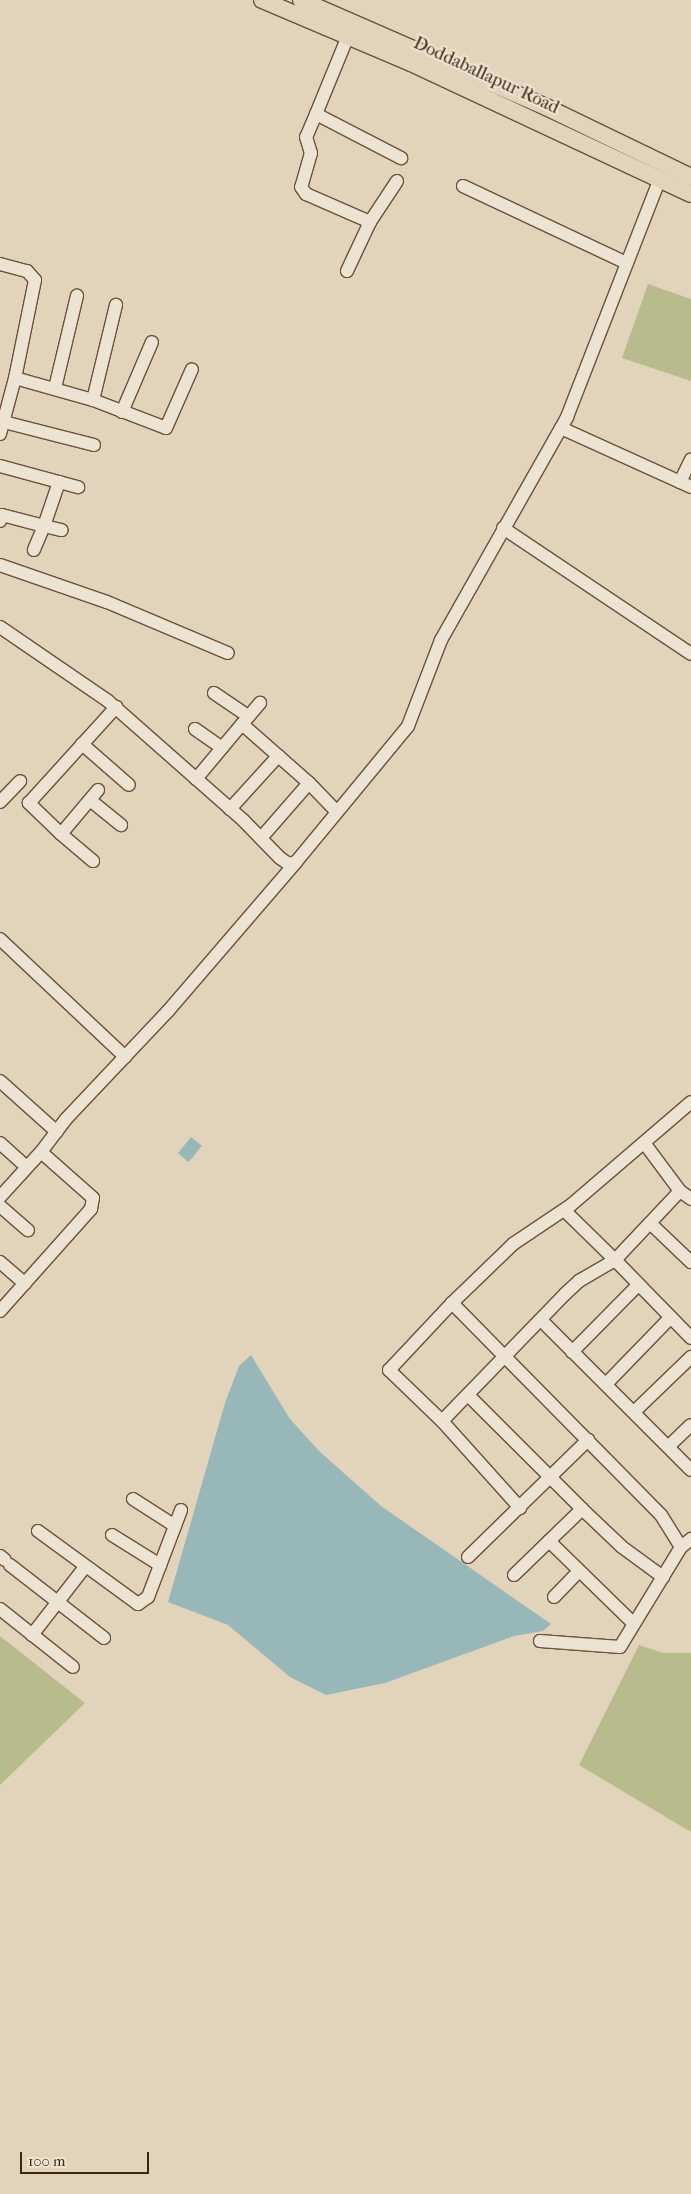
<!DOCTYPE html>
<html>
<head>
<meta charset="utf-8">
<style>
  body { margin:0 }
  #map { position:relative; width:691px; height:2194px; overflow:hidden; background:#e2d4bb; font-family:"IM FELL French Canon",serif }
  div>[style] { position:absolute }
  .green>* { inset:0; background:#b8bc8d }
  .water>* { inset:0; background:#97b7b9; transform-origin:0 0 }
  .roads { filter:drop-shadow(1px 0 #695039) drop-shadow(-1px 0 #695039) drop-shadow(0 1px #695039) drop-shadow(0 -1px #695039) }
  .minor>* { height:12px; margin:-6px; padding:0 6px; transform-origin:6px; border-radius:6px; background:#ece3d3 }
  .major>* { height:16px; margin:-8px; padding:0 8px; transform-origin:8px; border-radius:8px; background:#e2d4bb }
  span { translate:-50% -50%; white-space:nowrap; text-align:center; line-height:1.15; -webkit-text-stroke:4.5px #ece3d3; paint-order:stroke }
  .street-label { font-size:18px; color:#41240e }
  .scale { position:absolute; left:20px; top:2152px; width:129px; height:22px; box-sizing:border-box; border:2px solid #41240e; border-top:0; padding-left:6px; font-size:15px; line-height:18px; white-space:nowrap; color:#41240e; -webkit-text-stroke:4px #ece3d3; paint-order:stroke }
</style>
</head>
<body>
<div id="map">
  <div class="green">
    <i style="clip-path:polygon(648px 284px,691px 299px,691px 381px,622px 358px)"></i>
    <i style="clip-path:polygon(0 1636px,85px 1703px,0 1785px)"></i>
    <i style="clip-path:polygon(639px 1645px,663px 1653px,691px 1653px,691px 1832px,579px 1765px)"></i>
  </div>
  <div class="water">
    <i style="left:191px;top:1137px;width:14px;height:21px;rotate:39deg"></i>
    <i style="clip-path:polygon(251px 1355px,290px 1419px,319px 1451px,381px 1506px,551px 1624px,543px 1631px,514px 1636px,385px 1683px,326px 1695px,290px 1677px,228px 1625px,168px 1602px,225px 1403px,239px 1366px)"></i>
  </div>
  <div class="roads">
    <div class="minor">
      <i style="left:348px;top:36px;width:84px;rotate:112.3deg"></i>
      <i style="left:316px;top:114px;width:96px;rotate:27.4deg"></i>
      <i style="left:316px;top:114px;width:25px;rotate:113deg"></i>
      <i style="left:306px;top:137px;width:17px;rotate:73deg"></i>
      <i style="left:311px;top:153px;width:35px;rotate:106deg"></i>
      <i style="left:301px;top:187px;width:9px;rotate:54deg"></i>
      <i style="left:306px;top:194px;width:70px;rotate:23.6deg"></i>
      <i style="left:463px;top:186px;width:181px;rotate:25.2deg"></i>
      <i style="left:0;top:264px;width:28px;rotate:15deg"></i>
      <i style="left:27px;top:271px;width:12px;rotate:48deg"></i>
      <i style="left:35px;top:280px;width:100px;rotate:101.5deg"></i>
      <i style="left:347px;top:271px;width:54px;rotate:-64.9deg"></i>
      <i style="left:370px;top:222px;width:49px;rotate:-56.6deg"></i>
      <i style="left:55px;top:388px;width:95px;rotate:-76.6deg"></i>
      <i style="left:93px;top:400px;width:98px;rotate:-76.4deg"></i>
      <i style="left:122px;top:412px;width:76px;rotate:-66.8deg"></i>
      <i style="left:0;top:421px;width:97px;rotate:14.3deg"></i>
      <i style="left:561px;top:428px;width:143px;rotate:24.4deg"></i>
      <i style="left:0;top:434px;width:58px;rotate:-75deg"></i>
      <i style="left:15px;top:378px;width:81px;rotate:15.8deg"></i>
      <i style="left:93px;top:400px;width:78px;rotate:21deg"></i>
      <i style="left:166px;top:428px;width:64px;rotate:-66.2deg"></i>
      <i style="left:0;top:466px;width:61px;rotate:15.2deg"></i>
      <i style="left:59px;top:482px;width:46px;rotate:108.8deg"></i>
      <i style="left:44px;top:526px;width:18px;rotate:13deg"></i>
      <i style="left:59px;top:482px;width:20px;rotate:15deg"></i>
      <i style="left:680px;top:482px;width:25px;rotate:-64deg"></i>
      <i style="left:0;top:521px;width:6px;rotate:-72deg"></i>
      <i style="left:2px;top:515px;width:43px;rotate:14.7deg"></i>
      <i style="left:44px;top:526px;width:26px;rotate:113deg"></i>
      <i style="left:503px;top:528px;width:226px;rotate:33.8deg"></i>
      <i style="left:0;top:565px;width:113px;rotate:19.1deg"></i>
      <i style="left:107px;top:602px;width:131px;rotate:22.9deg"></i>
      <i style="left:0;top:627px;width:131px;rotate:34.4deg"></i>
      <i style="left:108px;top:701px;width:180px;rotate:41.4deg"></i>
      <i style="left:243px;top:820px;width:53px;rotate:45.8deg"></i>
      <i style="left:280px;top:858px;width:11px;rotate:34deg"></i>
      <i style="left:289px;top:864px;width:7px;rotate:-16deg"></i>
      <i style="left:296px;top:862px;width:176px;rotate:-50.5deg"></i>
      <i style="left:408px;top:726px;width:92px;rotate:-69deg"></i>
      <i style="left:441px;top:640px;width:256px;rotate:-60.5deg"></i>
      <i style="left:567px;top:417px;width:256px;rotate:-68.7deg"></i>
      <i style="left:214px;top:693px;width:41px;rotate:34.1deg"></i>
      <i style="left:244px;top:722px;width:25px;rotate:-50deg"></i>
      <i style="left:195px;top:729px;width:33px;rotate:35deg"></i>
      <i style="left:82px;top:744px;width:62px;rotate:41.1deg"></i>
      <i style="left:196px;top:779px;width:72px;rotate:-50.1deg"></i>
      <i style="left:242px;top:724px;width:89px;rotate:41.4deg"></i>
      <i style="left:98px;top:790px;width:57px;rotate:130.1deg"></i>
      <i style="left:61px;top:834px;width:45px;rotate:-135.9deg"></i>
      <i style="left:29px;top:803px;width:130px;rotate:-47.8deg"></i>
      <i style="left:90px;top:800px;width:40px;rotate:39deg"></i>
      <i style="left:0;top:802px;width:29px;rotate:-46deg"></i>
      <i style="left:230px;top:809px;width:72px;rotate:-47.8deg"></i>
      <i style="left:61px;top:834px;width:42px;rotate:40.2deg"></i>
      <i style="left:261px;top:838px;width:73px;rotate:-48.9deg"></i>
      <i style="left:309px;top:783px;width:40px;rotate:46deg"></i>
      <i style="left:0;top:939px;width:172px;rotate:43.3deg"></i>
      <i style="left:0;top:1081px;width:76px;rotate:41.8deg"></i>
      <i style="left:0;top:1143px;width:36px;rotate:42deg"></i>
      <i style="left:645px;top:1144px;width:59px;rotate:53.3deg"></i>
      <i style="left:680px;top:1191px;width:95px;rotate:133.3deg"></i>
      <i style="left:615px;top:1260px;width:109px;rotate:45.7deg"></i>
      <i style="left:680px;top:1191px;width:14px;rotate:36deg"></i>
      <i style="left:0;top:1197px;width:61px;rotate:-47.7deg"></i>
      <i style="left:0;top:1206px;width:37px;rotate:41deg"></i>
      <i style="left:650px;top:1223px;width:57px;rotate:43.6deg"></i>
      <i style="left:0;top:1262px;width:33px;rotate:41deg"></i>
      <i style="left:452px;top:1303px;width:92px;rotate:133.2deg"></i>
      <i style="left:389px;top:1370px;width:74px;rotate:43.9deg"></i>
      <i style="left:442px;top:1421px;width:117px;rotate:48.1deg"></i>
      <i style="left:0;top:1311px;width:137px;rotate:-48.3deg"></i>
      <i style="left:91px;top:1209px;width:11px;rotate:-80deg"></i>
      <i style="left:93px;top:1198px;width:69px;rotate:-138.5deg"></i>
      <i style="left:41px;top:1152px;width:41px;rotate:-52.9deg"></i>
      <i style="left:66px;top:1119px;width:149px;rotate:-46.6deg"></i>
      <i style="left:168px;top:1011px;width:196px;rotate:-49.3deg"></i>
      <i style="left:541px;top:1320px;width:212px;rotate:45deg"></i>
      <i style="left:572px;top:1352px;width:95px;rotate:-45.4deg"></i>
      <i style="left:606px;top:1384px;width:93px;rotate:-45.9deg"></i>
      <i style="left:468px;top:1395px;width:161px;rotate:45deg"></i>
      <i style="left:582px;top:1509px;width:55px;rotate:43.5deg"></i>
      <i style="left:622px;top:1547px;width:51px;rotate:36.2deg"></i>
      <i style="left:635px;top:1411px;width:78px;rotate:-44deg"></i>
      <i style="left:442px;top:1421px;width:177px;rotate:-45.9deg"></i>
      <i style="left:565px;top:1294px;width:19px;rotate:-43deg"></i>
      <i style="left:579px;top:1281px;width:42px;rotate:-30.3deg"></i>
      <i style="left:615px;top:1260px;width:71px;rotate:-135.6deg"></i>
      <i style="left:669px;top:1446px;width:30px;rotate:-44deg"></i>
      <i style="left:133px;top:1499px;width:50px;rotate:32.7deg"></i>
      <i style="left:38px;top:1531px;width:124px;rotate:36.1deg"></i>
      <i style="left:138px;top:1604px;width:12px;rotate:-35deg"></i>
      <i style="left:148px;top:1597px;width:93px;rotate:-69.2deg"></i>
      <i style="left:112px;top:1535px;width:57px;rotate:32deg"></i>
      <i style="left:549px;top:1541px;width:117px;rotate:44.3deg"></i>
      <i style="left:681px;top:1547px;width:38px;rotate:-122deg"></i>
      <i style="left:661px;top:1515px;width:298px;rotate:-134.6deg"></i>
      <i style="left:452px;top:1303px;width:85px;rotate:-44deg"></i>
      <i style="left:513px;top:1244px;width:70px;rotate:-33.9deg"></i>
      <i style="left:571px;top:1205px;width:158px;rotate:-40.6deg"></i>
      <i style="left:0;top:1556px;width:6px;rotate:39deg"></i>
      <i style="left:468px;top:1557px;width:168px;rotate:-44.3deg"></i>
      <i style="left:10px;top:1565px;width:119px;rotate:37.8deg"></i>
      <i style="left:514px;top:1575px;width:95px;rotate:-44.1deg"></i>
      <i style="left:554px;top:1597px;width:35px;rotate:-46deg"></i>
      <i style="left:0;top:1609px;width:93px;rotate:38.5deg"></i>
      <i style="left:32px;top:1635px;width:86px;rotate:-52.1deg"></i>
      <i style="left:540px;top:1641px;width:80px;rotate:4.3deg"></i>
      <i style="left:620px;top:1647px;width:117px;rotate:-58.6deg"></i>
      <i style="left:681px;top:1547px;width:13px;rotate:-39deg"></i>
    </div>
    <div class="major">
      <i style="left:262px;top:0;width:162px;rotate:22.9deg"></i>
      <i style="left:411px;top:63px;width:309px;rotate:25.1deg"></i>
      <i style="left:301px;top:0;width:267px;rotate:23.6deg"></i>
      <i style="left:546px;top:107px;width:161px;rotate:25.8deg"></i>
    </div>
  </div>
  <div class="street-label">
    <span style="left:486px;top:76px;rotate:25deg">Doddaballapur Road</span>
  </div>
  <div class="scale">100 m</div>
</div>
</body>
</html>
